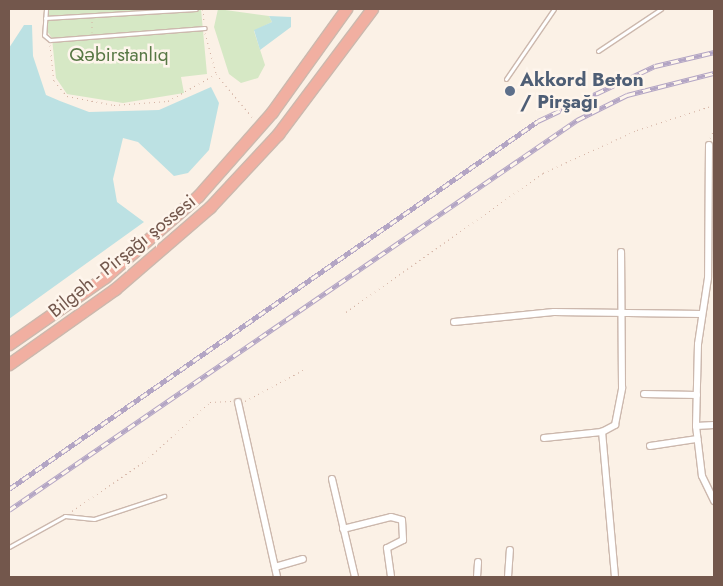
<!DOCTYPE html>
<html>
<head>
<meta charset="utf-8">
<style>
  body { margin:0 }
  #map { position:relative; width:723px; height:586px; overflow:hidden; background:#fbf1e6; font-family:Jost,sans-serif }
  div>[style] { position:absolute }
  .green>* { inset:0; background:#d6e8c5 }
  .water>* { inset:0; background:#bce1e3 }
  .path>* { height:1px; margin-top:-0.5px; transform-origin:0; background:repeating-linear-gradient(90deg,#d3b1a2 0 1px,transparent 0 5px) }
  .roads { filter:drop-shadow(1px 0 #ccb8ad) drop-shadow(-1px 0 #ccb8ad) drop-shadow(0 1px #ccb8ad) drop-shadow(0 -1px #ccb8ad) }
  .lane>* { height:3px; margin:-1.5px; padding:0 1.5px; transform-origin:1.5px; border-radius:1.5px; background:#fff }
  .street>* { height:6px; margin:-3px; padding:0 3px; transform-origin:3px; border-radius:3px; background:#fff }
  .highway>* { height:11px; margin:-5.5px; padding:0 5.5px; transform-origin:5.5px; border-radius:5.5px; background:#f1afa1 }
  .rail>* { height:4.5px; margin-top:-2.25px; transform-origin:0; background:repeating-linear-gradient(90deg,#fef5ec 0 8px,#b3a5c4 0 16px); box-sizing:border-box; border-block:1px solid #b3a5c4 }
  .dots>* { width:14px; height:14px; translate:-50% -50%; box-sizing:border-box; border:2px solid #fef5ec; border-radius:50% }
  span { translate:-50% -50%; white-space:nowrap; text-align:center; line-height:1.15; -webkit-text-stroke:5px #fef5ec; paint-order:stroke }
  .park-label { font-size:19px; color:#587845 }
  .service-label { font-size:19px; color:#4e5e75; font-weight:700 }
  .left { translate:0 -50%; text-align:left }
  .street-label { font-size:19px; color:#73574c }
  .frame { position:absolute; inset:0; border:10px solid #73574c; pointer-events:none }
</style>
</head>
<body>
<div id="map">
  <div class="green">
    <i style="clip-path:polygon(48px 9px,201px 9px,207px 74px,181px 77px,184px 93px,123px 103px,67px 94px,56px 78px,52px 38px,46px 30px)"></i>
    <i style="clip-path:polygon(218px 9px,269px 16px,272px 22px,254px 31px,265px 65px,258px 78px,241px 83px,229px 74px,214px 27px)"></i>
  </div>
  <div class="water">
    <i style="clip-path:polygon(269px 16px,291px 17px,291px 27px,260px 50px,254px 30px,272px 22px)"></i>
    <i style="clip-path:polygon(24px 25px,32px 25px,33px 56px,46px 95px,60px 101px,89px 112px,159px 110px,211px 87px,219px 103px,209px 150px,188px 173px,174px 176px,138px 142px,123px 138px,113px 179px,117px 202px,144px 222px,9px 319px,9px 48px)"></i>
  </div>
  <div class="path">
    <i style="left:203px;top:9px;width:13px;rotate:86deg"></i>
    <i style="left:92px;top:21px;width:11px;rotate:90deg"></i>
    <i style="left:205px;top:33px;width:41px;rotate:74.6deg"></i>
    <i style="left:50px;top:45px;width:36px;rotate:84deg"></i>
    <i style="left:54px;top:81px;width:20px;rotate:49deg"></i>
    <i style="left:67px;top:96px;width:48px;rotate:10.8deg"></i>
    <i style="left:114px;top:105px;width:54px;rotate:-4.2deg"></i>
    <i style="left:168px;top:101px;width:55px;rotate:-29.4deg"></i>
    <i style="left:216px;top:74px;width:57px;rotate:49.9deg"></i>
    <i style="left:710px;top:138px;width:9px;rotate:-63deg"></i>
    <i style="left:346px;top:312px;width:241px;rotate:-35.2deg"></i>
    <i style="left:543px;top:173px;width:103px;rotate:-24.6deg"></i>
    <i style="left:637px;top:130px;width:81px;rotate:-18deg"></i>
    <i style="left:245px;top:401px;width:68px;rotate:-28.1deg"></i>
    <i style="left:72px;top:511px;width:88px;rotate:-34.4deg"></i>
    <i style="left:145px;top:461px;width:88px;rotate:-42.2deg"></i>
    <i style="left:210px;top:402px;width:21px;rotate:-3deg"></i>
  </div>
  <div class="roads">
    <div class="lane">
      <i style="left:46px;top:9px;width:26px;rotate:94deg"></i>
      <i style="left:44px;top:35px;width:8px;rotate:40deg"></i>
      <i style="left:50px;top:40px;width:155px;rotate:-4.4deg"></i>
      <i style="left:45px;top:18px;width:151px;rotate:-3.4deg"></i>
      <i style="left:598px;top:51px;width:76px;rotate:-33.7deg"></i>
      <i style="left:506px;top:79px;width:85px;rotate:-55.6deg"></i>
      <i style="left:9px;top:547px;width:64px;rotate:-29deg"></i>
      <i style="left:65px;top:516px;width:29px;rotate:6deg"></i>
      <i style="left:94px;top:519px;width:74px;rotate:-18.2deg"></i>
    </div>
    <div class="street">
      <i style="left:709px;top:145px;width:133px;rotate:90.4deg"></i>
      <i style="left:708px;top:278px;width:67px;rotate:98.6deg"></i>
      <i style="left:698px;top:344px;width:82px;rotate:91.4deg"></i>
      <i style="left:696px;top:426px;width:50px;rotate:83.2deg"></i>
      <i style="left:702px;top:476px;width:28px;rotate:64deg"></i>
      <i style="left:454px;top:322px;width:100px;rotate:-5.7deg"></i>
      <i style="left:554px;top:312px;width:148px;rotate:0.8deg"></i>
      <i style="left:644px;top:394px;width:53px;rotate:1.1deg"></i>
      <i style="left:238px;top:402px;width:179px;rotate:77.4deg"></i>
      <i style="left:696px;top:426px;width:18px;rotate:-3deg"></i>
      <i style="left:544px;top:438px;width:58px;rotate:-5.9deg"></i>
      <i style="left:650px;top:446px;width:48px;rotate:-8.5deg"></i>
      <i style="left:332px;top:479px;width:101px;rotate:76.8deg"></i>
      <i style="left:343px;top:529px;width:49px;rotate:-14deg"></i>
      <i style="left:391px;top:517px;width:11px;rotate:15deg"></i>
      <i style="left:402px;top:520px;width:20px;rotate:87deg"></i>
      <i style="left:403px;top:540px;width:18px;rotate:153deg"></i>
      <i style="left:387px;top:548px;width:29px;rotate:82deg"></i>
      <i style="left:275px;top:567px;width:29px;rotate:-16deg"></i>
      <i style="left:477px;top:577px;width:15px;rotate:-86deg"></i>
      <i style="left:508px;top:577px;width:27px;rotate:-86deg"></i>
      <i style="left:615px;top:577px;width:146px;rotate:-95.1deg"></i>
      <i style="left:602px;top:432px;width:15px;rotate:-28deg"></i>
      <i style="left:615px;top:425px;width:38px;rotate:-79deg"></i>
      <i style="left:622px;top:388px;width:136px;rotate:-90.4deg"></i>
    </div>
    <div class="highway">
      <i style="left:9px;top:344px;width:117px;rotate:-34.9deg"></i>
      <i style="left:105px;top:277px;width:123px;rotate:-41.1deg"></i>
      <i style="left:198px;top:196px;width:112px;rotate:-48.6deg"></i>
      <i style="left:272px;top:112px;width:127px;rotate:-54.3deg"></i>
      <i style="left:9px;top:364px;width:130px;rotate:-35.3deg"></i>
      <i style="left:115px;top:289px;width:125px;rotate:-40.8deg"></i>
      <i style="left:210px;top:207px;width:100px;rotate:-47deg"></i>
      <i style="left:278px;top:134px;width:156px;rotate:-53.1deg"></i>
    </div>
  </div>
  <div class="rail">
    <i style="left:9px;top:489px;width:644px;rotate:-34.82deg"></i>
    <i style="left:538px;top:121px;width:129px;rotate:-25.2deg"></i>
    <i style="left:655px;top:66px;width:61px;rotate:-13.3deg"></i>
    <i style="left:9px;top:510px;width:689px;rotate:-34.47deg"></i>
    <i style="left:577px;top:120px;width:56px;rotate:-26.6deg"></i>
    <i style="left:627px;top:95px;width:90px;rotate:-14.2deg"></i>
  </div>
  <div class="dots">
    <i style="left:510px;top:91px;background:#5c6f8a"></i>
  </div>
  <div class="park-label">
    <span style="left:119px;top:55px">Qəbirstanlıq</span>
  </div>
  <div class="service-label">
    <span class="left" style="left:520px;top:91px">Akkord Beton<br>/ Pirşağı</span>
  </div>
  <div class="street-label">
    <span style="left:122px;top:256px;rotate:-39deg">Bilgəh - Pirşağı şossesi</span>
  </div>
  <div class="frame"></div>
</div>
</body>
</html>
